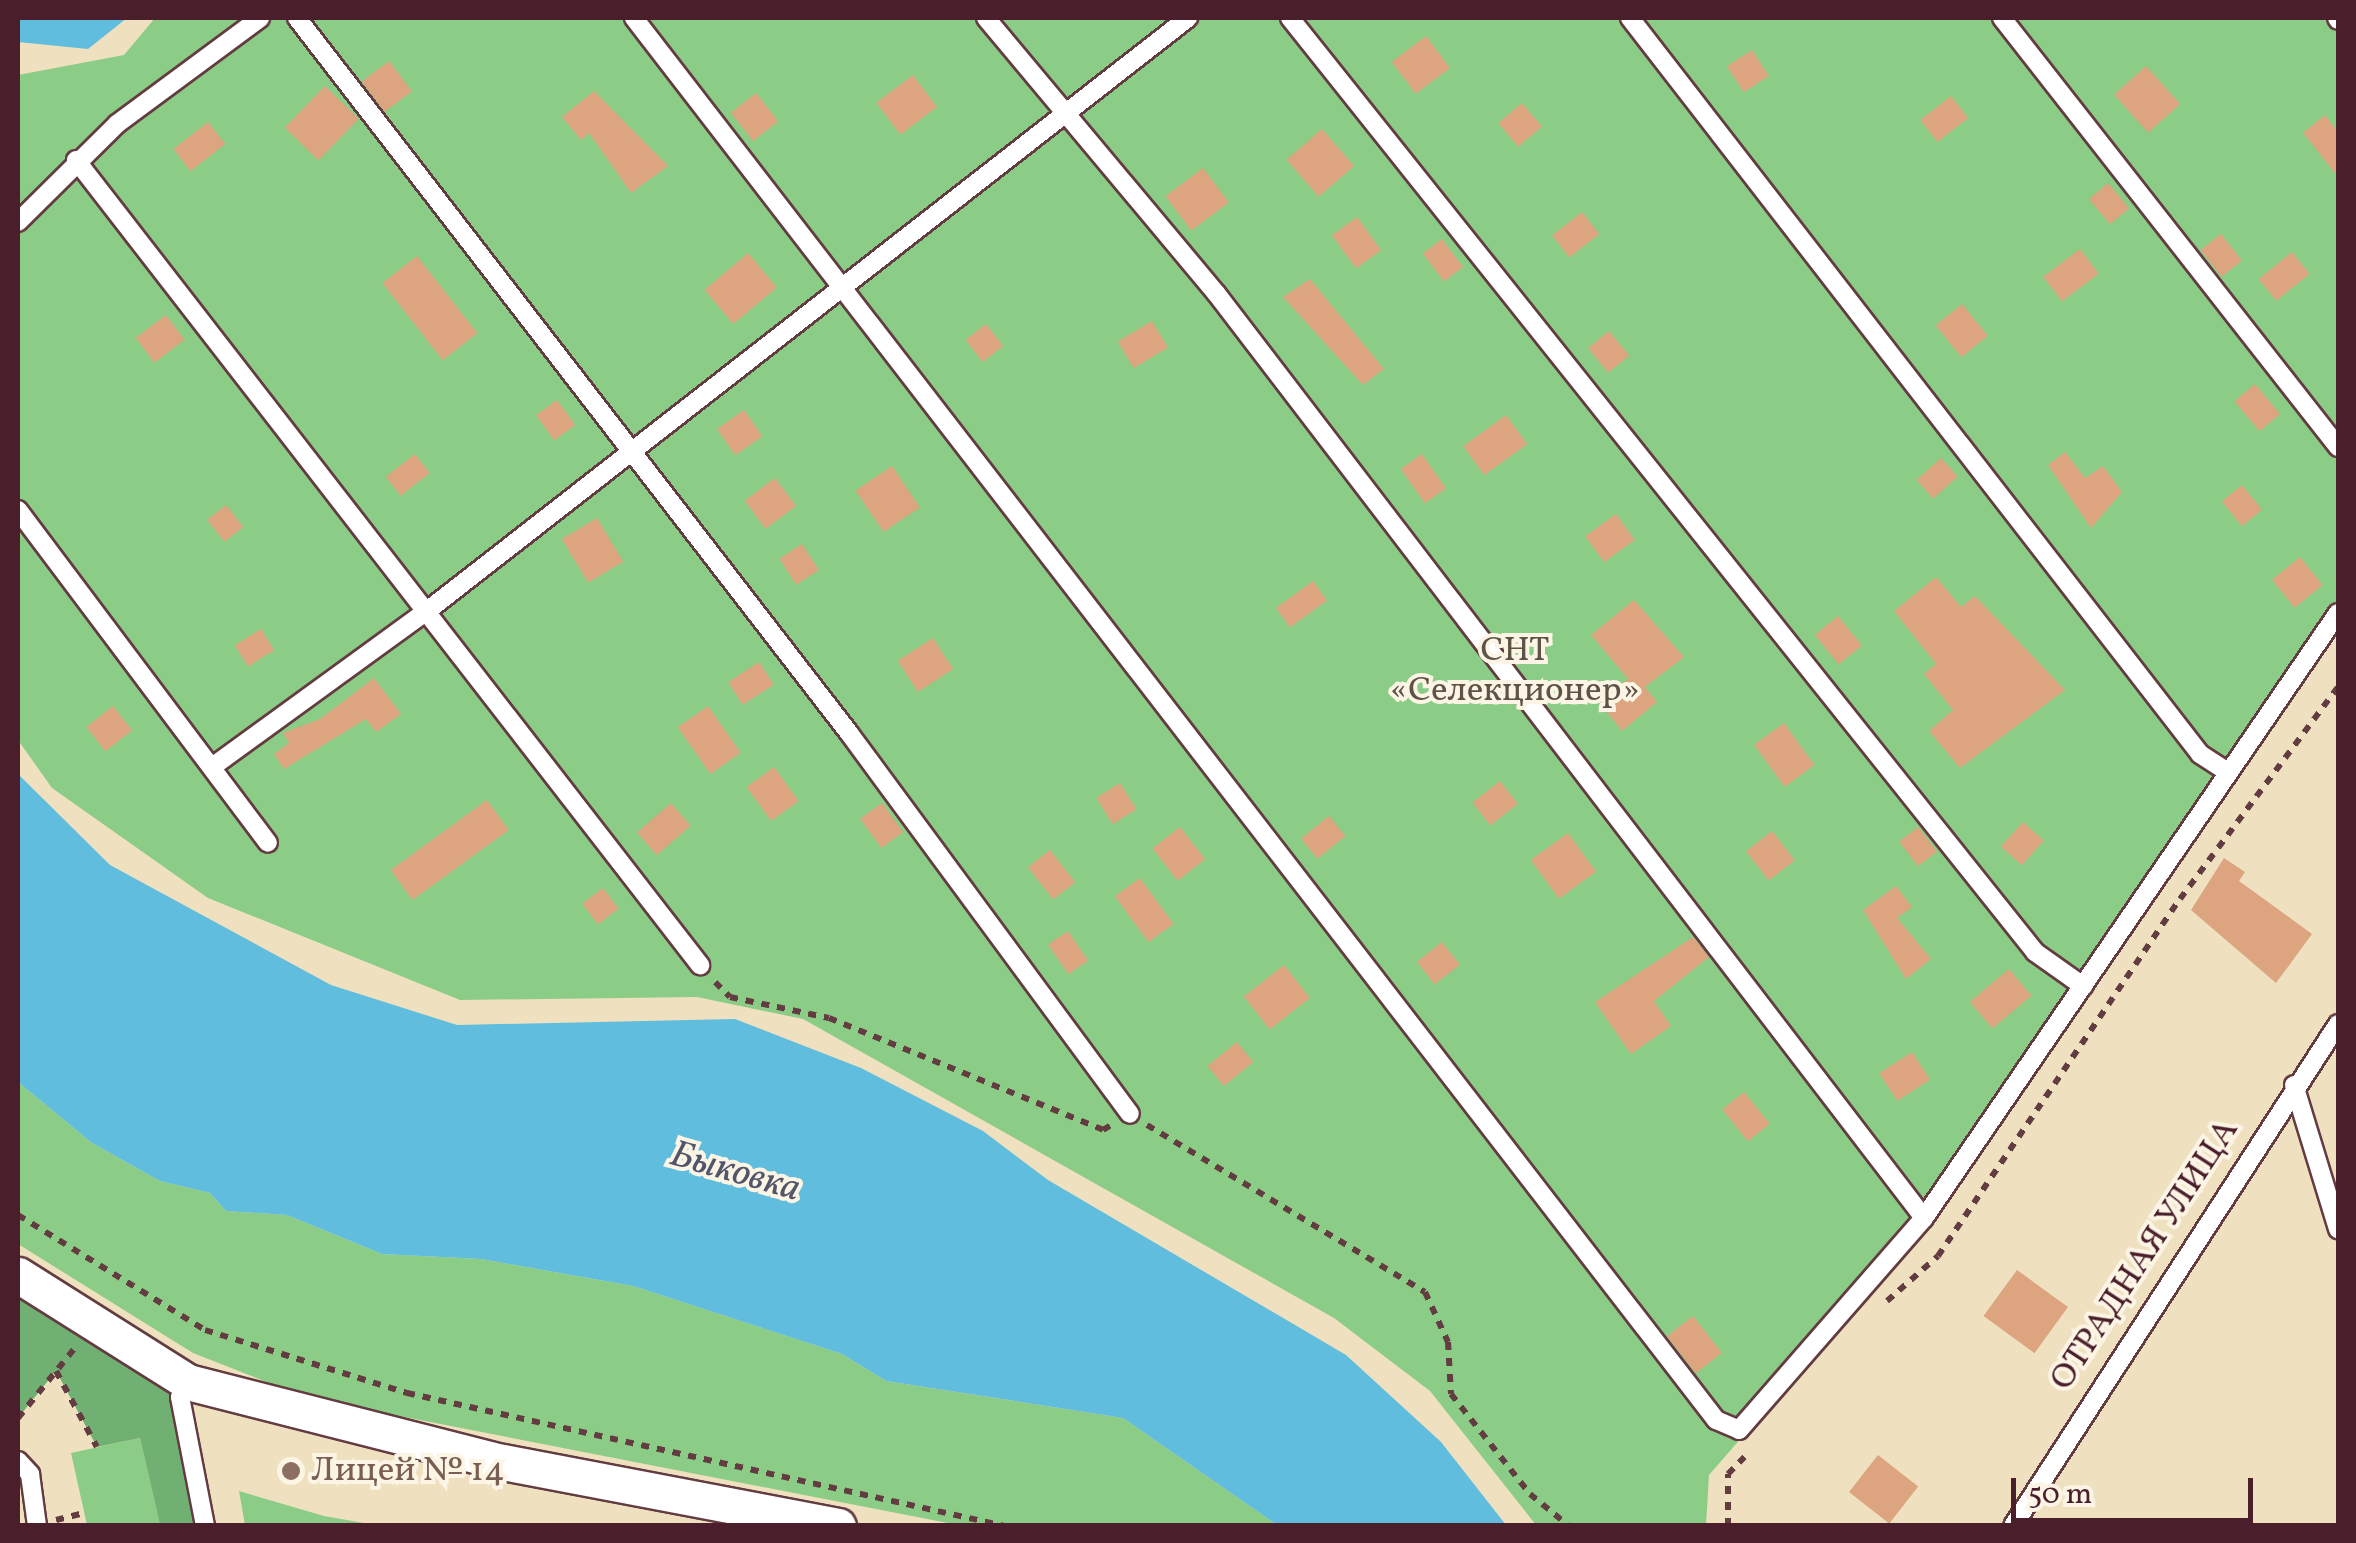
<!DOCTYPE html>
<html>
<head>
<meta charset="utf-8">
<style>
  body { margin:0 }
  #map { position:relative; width:2356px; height:1543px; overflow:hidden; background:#efe0bf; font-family:Vollkorn,serif }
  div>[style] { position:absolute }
  .green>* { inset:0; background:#8bcd86 }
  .forest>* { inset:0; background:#70b073 }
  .water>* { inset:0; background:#60bdde }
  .building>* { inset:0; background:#dca47f; transform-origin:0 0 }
  .path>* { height:6px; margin-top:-3px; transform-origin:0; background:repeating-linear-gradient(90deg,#633c41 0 8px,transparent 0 16px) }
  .roads { filter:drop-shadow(2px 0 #633c41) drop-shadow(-2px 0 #633c41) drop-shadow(0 2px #633c41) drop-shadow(0 -2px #633c41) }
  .lane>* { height:18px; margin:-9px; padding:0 9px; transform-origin:9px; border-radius:9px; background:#fff }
  .street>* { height:35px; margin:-17.5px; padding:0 17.5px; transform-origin:17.5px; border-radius:17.5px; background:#fff }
  .dots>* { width:28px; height:28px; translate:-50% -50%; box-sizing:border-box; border:5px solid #fcf5e5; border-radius:50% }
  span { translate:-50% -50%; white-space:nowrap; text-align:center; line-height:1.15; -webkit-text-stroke:8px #fcf5e5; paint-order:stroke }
  .park-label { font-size:35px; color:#5e5346 }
  .street-label { font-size:35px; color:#4a1f2b }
  .education-label { font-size:35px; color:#785e54 }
  .left { translate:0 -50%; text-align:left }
  .water-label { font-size:38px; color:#52566a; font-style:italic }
  .frame { position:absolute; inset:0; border:20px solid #4a1f2b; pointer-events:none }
  .scale { position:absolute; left:2011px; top:1478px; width:242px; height:45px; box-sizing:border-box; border:5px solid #4a1f2b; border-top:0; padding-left:12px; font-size:30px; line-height:35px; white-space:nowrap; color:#4a1f2b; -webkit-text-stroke:8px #fcf5e5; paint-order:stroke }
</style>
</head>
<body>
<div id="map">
  <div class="green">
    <i style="clip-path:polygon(155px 18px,2338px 18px,2338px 622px,1918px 1234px,1709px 1475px,1706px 1525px,1536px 1525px,1430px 1391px,1334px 1318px,803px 1019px,697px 997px,460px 1000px,208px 898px,52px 788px,18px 740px,18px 75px,124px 55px)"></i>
    <i style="clip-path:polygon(18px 1082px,92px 1143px,160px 1181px,210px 1193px,226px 1211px,287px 1215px,382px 1254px,481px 1259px,633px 1286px,842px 1354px,886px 1381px,1123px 1418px,1277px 1525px,958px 1525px,307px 1398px,193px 1353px,18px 1244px)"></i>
    <i style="clip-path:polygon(140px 1438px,160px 1525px,87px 1525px,71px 1453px)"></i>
    <i style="clip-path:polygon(239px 1491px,324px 1516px,375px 1525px,245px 1525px)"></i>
  </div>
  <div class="forest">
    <i style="clip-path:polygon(18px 1298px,180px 1397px,205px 1525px,160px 1525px,140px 1438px,97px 1447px,56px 1371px,18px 1418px)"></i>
  </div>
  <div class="water">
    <i style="clip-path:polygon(18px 18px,127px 18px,88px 49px,18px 42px)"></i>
    <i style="clip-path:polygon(18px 774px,110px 865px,331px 985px,457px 1025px,735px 1019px,861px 1068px,983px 1131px,1048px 1180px,1346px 1355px,1441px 1442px,1506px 1525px,1277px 1525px,1123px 1418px,886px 1381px,842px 1354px,633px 1286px,481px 1259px,382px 1254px,287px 1215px,226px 1211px,210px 1193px,160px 1181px,92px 1143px,18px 1082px)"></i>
  </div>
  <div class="building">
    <i style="left:1426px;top:36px;width:40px;height:43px;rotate:53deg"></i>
    <i style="left:1752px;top:50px;width:31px;height:30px;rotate:57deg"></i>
    <i style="left:389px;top:61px;width:38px;height:34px;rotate:53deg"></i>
    <i style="left:2146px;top:66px;width:51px;height:43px;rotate:48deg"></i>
    <i style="left:913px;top:75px;width:40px;height:46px;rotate:53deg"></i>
    <i style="left:325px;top:86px;width:47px;height:58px;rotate:44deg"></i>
    <i style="clip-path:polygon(594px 91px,668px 166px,631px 193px,589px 133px,581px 140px,562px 117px)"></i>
    <i style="left:756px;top:93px;width:36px;height:32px;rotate:52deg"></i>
    <i style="left:1951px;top:96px;width:28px;height:39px;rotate:52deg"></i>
    <i style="left:1522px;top:103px;width:31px;height:31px;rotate:50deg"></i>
    <i style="clip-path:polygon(2325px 115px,2338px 132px,2338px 177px,2303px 133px)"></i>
    <i style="left:208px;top:122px;width:28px;height:44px;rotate:52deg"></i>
    <i style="left:1322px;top:129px;width:49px;height:47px;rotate:49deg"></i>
    <i style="left:1203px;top:168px;width:43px;height:47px;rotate:53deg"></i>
    <i style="left:2108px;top:183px;width:33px;height:25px;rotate:50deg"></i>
    <i style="left:1582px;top:212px;width:28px;height:38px;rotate:52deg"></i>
    <i style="left:1357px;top:217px;width:41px;height:31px;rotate:54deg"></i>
    <i style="left:2221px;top:234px;width:34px;height:26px;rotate:52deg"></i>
    <i style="left:1442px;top:239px;width:35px;height:24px;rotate:53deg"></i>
    <i style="left:2080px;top:249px;width:31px;height:46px;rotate:53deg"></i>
    <i style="left:2292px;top:252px;width:28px;height:43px;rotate:51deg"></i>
    <i style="left:748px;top:253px;width:45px;height:57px;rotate:50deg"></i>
    <i style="left:417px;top:256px;width:98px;height:44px;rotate:52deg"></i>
    <i style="clip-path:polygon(1310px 279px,1384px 369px,1363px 385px,1283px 297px)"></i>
    <i style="left:1962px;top:304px;width:41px;height:34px;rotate:51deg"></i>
    <i style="left:166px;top:315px;width:31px;height:38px;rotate:53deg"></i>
    <i style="left:1152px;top:321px;width:31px;height:40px;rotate:59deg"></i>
    <i style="left:986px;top:324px;width:28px;height:26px;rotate:52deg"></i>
    <i style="left:1609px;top:331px;width:32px;height:27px;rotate:51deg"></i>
    <i style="left:2255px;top:384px;width:39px;height:27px;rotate:50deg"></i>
    <i style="left:557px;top:400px;width:31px;height:26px;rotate:54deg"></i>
    <i style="left:744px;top:410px;width:32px;height:33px;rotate:55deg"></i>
    <i style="left:1506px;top:415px;width:36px;height:53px;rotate:54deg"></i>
    <i style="clip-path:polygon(2065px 452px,2085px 478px,2103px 466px,2122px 492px,2091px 528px,2048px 465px)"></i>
    <i style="left:415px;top:454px;width:24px;height:37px;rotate:52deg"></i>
    <i style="left:1422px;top:454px;width:42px;height:26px;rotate:55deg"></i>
    <i style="left:1941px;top:458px;width:25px;height:33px;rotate:48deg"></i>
    <i style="left:892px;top:466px;width:50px;height:44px;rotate:56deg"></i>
    <i style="left:775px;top:478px;width:35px;height:38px;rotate:53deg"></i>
    <i style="left:2242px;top:485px;width:32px;height:26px;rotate:51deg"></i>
    <i style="left:226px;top:505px;width:28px;height:24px;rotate:52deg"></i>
    <i style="left:1616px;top:514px;width:32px;height:38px;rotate:54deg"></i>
    <i style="left:597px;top:518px;width:51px;height:41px;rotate:59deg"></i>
    <i style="left:802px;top:544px;width:31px;height:27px;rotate:57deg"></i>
    <i style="left:2300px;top:557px;width:36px;height:36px;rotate:51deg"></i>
    <i style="clip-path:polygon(1936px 577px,1961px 607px,1975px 596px,2065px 690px,1960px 768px,1929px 731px,1953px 710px,1924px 674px,1936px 664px,1894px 611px)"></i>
    <i style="left:1313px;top:581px;width:24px;height:46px;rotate:54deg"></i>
    <i style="clip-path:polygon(1634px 600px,1684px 657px,1645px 687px,1657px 702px,1622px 731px,1599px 702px,1628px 679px,1591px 635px)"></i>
    <i style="left:1838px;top:616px;width:38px;height:30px;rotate:51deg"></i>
    <i style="left:261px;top:629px;width:25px;height:31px;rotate:58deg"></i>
    <i style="left:933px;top:638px;width:37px;height:42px;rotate:57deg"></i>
    <i style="left:759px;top:662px;width:27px;height:37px;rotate:57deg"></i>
    <i style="clip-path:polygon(374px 678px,401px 714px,376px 732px,366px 719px,284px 769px,274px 754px,289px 743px,283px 733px,320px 719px)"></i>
    <i style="left:113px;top:706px;width:31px;height:34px;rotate:52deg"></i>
    <i style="left:708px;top:706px;width:57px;height:37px;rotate:55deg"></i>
    <i style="left:1784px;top:723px;width:52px;height:37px;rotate:54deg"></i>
    <i style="left:774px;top:767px;width:42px;height:34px;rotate:54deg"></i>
    <i style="left:1500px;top:781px;width:29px;height:35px;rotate:52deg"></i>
    <i style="left:1120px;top:783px;width:31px;height:28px;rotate:58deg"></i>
    <i style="left:487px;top:800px;width:37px;height:119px;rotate:54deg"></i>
    <i style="left:671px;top:803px;width:30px;height:45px;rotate:49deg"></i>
    <i style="left:882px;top:803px;width:36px;height:27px;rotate:54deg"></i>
    <i style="left:1329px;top:816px;width:26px;height:36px;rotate:51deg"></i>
    <i style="left:2023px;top:822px;width:28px;height:33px;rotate:42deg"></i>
    <i style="left:1180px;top:827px;width:41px;height:35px;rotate:52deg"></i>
    <i style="left:1918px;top:827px;width:31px;height:24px;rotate:52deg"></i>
    <i style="left:1772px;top:831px;width:37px;height:33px;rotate:52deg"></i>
    <i style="left:1568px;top:833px;width:48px;height:46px;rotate:54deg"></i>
    <i style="left:1050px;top:850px;width:41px;height:28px;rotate:52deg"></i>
    <i style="clip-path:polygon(2224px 858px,2245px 872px,2239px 881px,2312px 934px,2276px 983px,2191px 910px)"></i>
    <i style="left:1140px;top:878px;width:57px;height:31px;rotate:54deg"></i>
    <i style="clip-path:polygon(1896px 886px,1912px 907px,1897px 918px,1931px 959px,1906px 979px,1863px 910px)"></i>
    <i style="left:603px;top:888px;width:26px;height:26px;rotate:53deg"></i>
    <i style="left:1068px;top:931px;width:36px;height:24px;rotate:56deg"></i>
    <i style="clip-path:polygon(1693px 937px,1709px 957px,1654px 1001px,1671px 1026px,1631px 1054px,1595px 1002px)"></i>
    <i style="left:1442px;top:942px;width:29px;height:32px;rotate:52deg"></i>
    <i style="left:1284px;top:965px;width:42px;height:51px;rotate:52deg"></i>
    <i style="left:2009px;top:969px;width:35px;height:51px;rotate:50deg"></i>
    <i style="left:1237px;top:1042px;width:26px;height:38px;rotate:51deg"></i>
    <i style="left:1912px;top:1052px;width:33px;height:39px;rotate:57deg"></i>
    <i style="left:1744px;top:1092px;width:41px;height:28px;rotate:51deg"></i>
    <i style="left:2017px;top:1270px;width:63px;height:57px;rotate:36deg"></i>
    <i style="left:1693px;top:1316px;width:47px;height:33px;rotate:52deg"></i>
    <i style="left:1878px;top:1455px;width:51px;height:47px;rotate:38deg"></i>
  </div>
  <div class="path">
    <i style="left:715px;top:982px;width:21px;rotate:45deg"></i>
    <i style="left:730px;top:997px;width:101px;rotate:12deg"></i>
    <i style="left:829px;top:1018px;width:296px;rotate:22.2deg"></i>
    <i style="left:1103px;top:1130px;width:9px;rotate:-32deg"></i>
    <i style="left:1147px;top:1125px;width:324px;rotate:31deg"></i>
    <i style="left:1425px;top:1292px;width:55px;rotate:65.3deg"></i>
    <i style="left:1448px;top:1342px;width:52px;rotate:86.7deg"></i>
    <i style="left:1451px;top:1394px;width:127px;rotate:51.7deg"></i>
    <i style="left:1530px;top:1494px;width:50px;rotate:39.4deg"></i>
    <i style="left:18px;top:1215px;width:220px;rotate:31.6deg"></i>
    <i style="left:205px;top:1330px;width:212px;rotate:17.3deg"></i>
    <i style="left:407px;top:1393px;width:613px;rotate:12.54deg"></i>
    <i style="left:1887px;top:1301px;width:68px;rotate:-41.4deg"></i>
    <i style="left:1938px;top:1256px;width:431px;rotate:-55.9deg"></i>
    <i style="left:2180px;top:899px;width:264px;rotate:-53.3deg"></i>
    <i style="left:56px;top:1371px;width:86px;rotate:61.7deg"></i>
    <i style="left:18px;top:1418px;width:89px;rotate:-50.9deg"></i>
    <i style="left:56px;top:1520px;width:29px;rotate:-14deg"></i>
    <i style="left:1728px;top:1526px;width:52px;rotate:-90deg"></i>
    <i style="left:1728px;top:1474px;width:28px;rotate:-46deg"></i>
  </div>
  <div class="roads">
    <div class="lane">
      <i style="left:297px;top:18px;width:903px;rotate:52.33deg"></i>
      <i style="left:849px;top:733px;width:473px;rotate:53.6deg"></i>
      <i style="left:634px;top:18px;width:1771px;rotate:52.34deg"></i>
      <i style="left:1716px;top:1420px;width:25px;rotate:23deg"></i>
      <i style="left:1739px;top:1430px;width:281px;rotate:-48.9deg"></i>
      <i style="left:1924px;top:1218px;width:733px;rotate:-55.62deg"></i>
      <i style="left:986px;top:18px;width:359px;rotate:50.1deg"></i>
      <i style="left:1216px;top:293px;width:1165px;rotate:52.57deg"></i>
      <i style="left:1290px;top:18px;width:1195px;rotate:51.42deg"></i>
      <i style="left:2035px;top:952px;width:59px;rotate:35.3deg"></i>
      <i style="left:1630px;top:18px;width:931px;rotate:52.24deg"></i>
      <i style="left:2200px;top:754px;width:33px;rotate:33deg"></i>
      <i style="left:2002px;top:18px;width:545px;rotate:51.93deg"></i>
      <i style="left:2337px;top:18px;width:2px;rotate:63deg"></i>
      <i style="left:76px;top:160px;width:1019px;rotate:52.22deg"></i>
      <i style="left:18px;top:222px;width:139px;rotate:-44.7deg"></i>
      <i style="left:117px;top:124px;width:178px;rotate:-36.5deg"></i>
      <i style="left:18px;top:510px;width:416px;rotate:53.1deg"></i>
      <i style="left:212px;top:767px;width:266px;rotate:-36deg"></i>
      <i style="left:427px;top:611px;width:965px;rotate:-37.93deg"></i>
      <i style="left:2294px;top:1085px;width:151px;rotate:73deg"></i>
      <i style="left:188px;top:1382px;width:17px;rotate:118deg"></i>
      <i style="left:180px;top:1397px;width:131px;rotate:79deg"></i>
      <i style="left:18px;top:1461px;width:18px;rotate:47deg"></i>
      <i style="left:30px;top:1474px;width:52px;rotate:82.3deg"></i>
      <i style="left:2013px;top:1526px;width:598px;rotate:-57.08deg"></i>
    </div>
    <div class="street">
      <i style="left:18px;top:1275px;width:201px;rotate:32.2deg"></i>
      <i style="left:188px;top:1382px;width:325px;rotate:14.3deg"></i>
      <i style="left:503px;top:1462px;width:341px;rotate:10.8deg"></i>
    </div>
  </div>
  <div class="dots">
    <i style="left:291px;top:1471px;background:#8d6e63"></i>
  </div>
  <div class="park-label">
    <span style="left:1515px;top:671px">СНТ<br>«Селекционер»</span>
  </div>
  <div class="street-label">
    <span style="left:2145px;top:1255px;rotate:-57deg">ОТРАДНАЯ УЛИЦА</span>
  </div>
  <div class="education-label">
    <span class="left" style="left:311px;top:1471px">Лицей № 14</span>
  </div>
  <div class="water-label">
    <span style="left:735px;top:1173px;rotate:16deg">Быковка</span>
  </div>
  <div class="frame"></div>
  <div class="scale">50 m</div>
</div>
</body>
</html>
